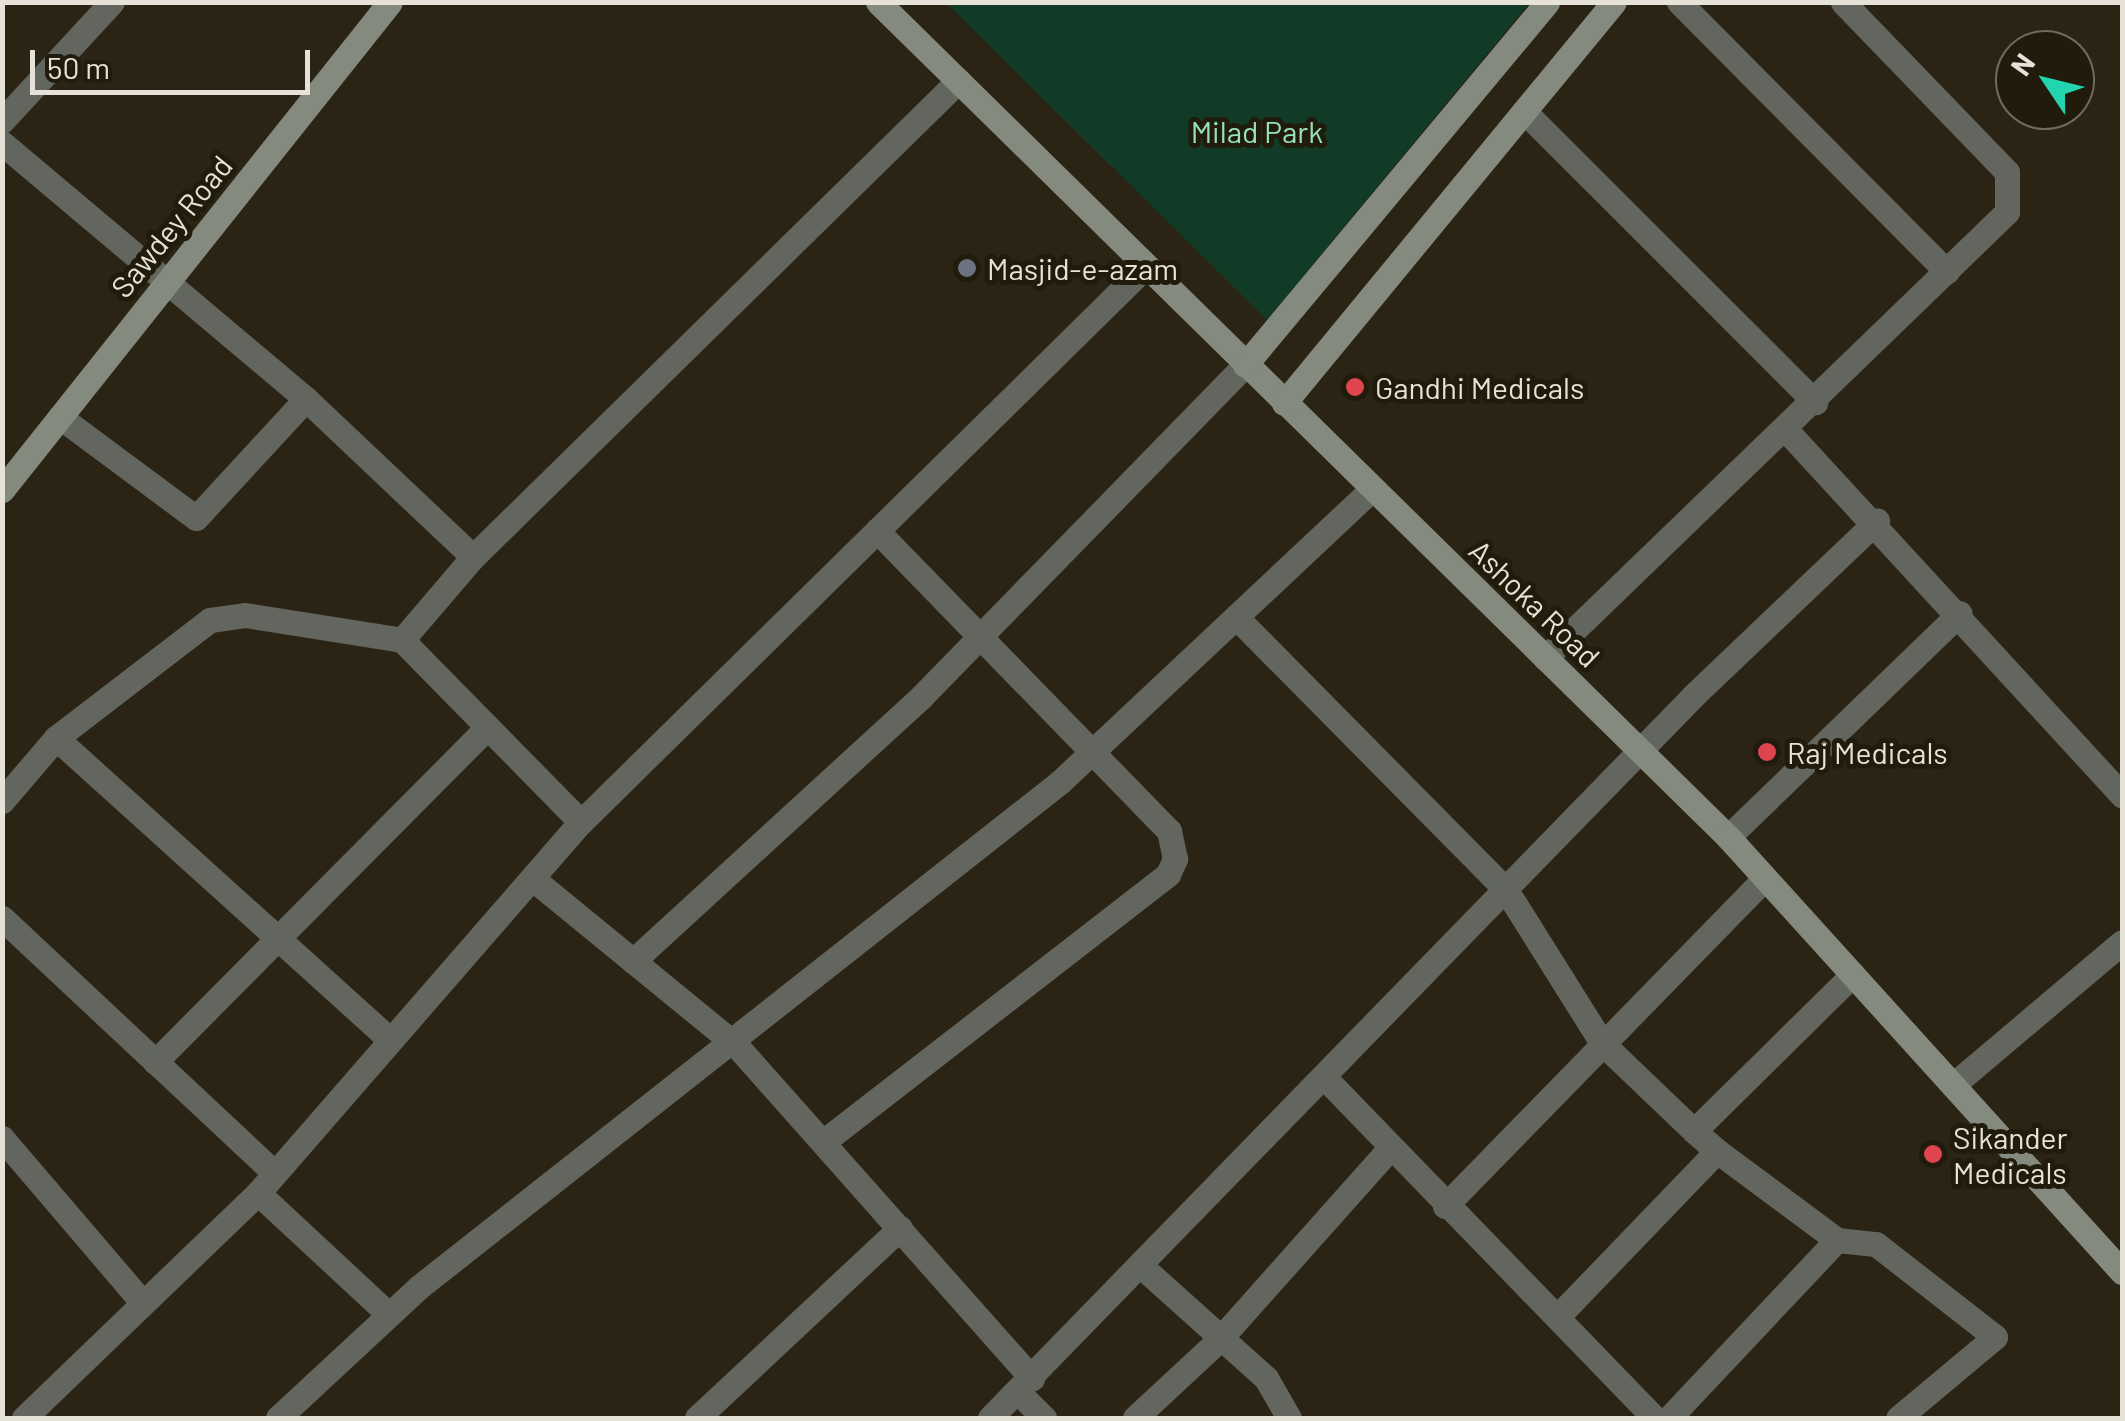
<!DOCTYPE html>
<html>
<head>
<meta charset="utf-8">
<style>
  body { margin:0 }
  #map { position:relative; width:2125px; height:1421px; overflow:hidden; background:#2b2415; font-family:Barlow,sans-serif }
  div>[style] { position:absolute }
  .green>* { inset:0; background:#123b27 }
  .street>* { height:25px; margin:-12.5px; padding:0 12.5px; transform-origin:12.5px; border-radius:12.5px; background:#62665e }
  .secondary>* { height:25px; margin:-12.5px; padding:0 12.5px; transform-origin:12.5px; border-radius:12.5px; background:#848a7e }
  .dots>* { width:28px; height:28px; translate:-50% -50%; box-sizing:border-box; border:5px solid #211b0c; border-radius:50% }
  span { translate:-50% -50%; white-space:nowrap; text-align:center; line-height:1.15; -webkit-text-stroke:10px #211b0c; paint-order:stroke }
  .park-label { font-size:30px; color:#96e1b7 }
  .street-label { font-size:30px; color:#e7e2d8 }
  .poi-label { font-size:30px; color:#e7e2d8 }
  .left { translate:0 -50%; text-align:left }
  .frame { position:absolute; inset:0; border:5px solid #e7e2d8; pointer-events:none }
  .north { position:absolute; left:1995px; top:30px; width:100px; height:100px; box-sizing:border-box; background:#211b0c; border:2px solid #706b5e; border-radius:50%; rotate:305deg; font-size:28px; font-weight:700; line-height:40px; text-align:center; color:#e7e2d8 }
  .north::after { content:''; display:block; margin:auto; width:35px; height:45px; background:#23d5af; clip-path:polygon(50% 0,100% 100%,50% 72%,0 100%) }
  .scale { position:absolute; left:30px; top:50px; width:280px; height:45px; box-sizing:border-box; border:5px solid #e7e2d8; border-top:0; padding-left:12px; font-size:30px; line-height:35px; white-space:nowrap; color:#e7e2d8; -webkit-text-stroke:8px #211b0c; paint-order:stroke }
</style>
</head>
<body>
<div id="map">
  <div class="green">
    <i style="clip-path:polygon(946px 3px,1529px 3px,1267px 320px)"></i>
  </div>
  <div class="street">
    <i style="left:1679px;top:2px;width:380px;rotate:45.2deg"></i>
    <i style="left:1524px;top:111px;width:412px;rotate:45deg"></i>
    <i style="left:2px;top:121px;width:162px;rotate:-47.3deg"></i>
    <i style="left:2px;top:143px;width:397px;rotate:40.1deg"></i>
    <i style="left:306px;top:399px;width:230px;rotate:43.4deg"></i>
    <i style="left:60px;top:417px;width:169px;rotate:36.6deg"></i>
    <i style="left:196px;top:518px;width:162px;rotate:-47.3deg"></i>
    <i style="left:1787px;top:431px;width:495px;rotate:47.4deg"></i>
    <i style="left:1236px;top:617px;width:384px;rotate:45.3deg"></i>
    <i style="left:1506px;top:890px;width:181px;rotate:57.9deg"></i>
    <i style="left:1602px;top:1043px;width:127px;rotate:43.7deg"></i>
    <i style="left:402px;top:640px;width:109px;rotate:-49.5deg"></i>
    <i style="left:473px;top:557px;width:680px;rotate:-44.46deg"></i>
    <i style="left:1545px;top:658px;width:642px;rotate:-43.99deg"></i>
    <i style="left:2007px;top:212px;width:40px;rotate:-90deg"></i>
    <i style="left:2007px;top:172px;width:236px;rotate:-134deg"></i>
    <i style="left:56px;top:738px;width:450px;rotate:42.1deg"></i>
    <i style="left:2px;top:801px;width:83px;rotate:-49.4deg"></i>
    <i style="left:56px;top:738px;width:194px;rotate:-37.5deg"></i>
    <i style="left:210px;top:620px;width:35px;rotate:-8deg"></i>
    <i style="left:245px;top:615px;width:159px;rotate:9deg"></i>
    <i style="left:402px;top:640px;width:255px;rotate:45.5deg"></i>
    <i style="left:1728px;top:837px;width:322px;rotate:-44deg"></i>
    <i style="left:533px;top:879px;width:262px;rotate:39.3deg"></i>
    <i style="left:736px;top:1045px;width:446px;rotate:48.4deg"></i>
    <i style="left:2px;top:918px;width:371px;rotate:43.1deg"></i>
    <i style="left:633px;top:961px;width:392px;rotate:-42.5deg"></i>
    <i style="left:922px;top:696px;width:462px;rotate:-45.7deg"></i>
    <i style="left:155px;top:1062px;width:472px;rotate:-45.2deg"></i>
    <i style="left:1324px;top:1077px;width:475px;rotate:45.9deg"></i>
    <i style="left:1953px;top:1085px;width:221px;rotate:-40.2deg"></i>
    <i style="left:2px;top:1138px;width:217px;rotate:49.5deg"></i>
    <i style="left:823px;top:1142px;width:437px;rotate:-37.8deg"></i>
    <i style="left:1168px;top:874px;width:17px;rotate:-65deg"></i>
    <i style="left:1175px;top:859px;width:29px;rotate:-102deg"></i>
    <i style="left:1169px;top:831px;width:419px;rotate:-134.2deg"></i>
    <i style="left:1717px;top:1151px;width:149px;rotate:36.6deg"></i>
    <i style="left:258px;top:1193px;width:178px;rotate:42.9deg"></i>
    <i style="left:1445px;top:1206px;width:458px;rotate:-45.7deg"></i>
    <i style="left:1141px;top:1266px;width:168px;rotate:41.9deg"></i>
    <i style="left:1266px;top:1378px;width:46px;rotate:60.1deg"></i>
    <i style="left:1561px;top:1313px;width:225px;rotate:-46.1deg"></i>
    <i style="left:1717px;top:1151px;width:30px;rotate:-139deg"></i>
    <i style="left:1694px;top:1131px;width:223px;rotate:-44.6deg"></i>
    <i style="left:1018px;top:1392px;width:37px;rotate:45deg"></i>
    <i style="left:24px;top:1418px;width:325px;rotate:-43.9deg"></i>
    <i style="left:258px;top:1193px;width:492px;rotate:-49deg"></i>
    <i style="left:581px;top:822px;width:793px;rotate:-44.54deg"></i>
    <i style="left:278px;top:1418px;width:192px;rotate:-42.9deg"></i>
    <i style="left:419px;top:1287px;width:816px;rotate:-38.23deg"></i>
    <i style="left:1060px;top:782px;width:428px;rotate:-43.2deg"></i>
    <i style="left:697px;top:1418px;width:278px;rotate:-43.1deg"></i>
    <i style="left:990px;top:1418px;width:1009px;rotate:-45.76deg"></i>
    <i style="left:1694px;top:695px;width:253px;rotate:-43.6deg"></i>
    <i style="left:1135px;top:1418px;width:115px;rotate:-42.9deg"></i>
    <i style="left:1219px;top:1340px;width:256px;rotate:-48.3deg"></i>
    <i style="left:1669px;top:1418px;width:245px;rotate:-46.7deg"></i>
    <i style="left:1837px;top:1240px;width:39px;rotate:6deg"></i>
    <i style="left:1876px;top:1244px;width:151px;rotate:38deg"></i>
    <i style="left:1995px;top:1337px;width:126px;rotate:140.1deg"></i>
  </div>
  <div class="secondary">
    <i style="left:878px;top:2px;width:1192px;rotate:44.49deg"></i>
    <i style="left:1728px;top:837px;width:587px;rotate:47.83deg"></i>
    <i style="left:1245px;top:365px;width:472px;rotate:-50.2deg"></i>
    <i style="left:1284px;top:403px;width:519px;rotate:-50.55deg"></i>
    <i style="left:2px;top:490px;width:623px;rotate:-51.51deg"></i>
  </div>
  <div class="dots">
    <i style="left:967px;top:268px;background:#6b7280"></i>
    <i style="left:1355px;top:387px;background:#e0444e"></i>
    <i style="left:1767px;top:752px;background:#e0444e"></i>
    <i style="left:1933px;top:1154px;background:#e0444e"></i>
  </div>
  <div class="park-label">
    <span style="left:1257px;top:131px">Milad Park</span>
  </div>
  <div class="street-label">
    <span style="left:171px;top:226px;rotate:-51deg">Sawdey Road</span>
    <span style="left:1535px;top:603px;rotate:44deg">Ashoka Road</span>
  </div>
  <div class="poi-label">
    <span class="left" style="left:987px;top:268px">Masjid-e-azam</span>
    <span class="left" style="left:1375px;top:387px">Gandhi Medicals</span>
    <span class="left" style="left:1787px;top:752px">Raj Medicals</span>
    <span class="left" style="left:1953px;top:1154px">Sikander<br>Medicals</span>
  </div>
  <div class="frame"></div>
  <div class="north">N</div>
  <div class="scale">50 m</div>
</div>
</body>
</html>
